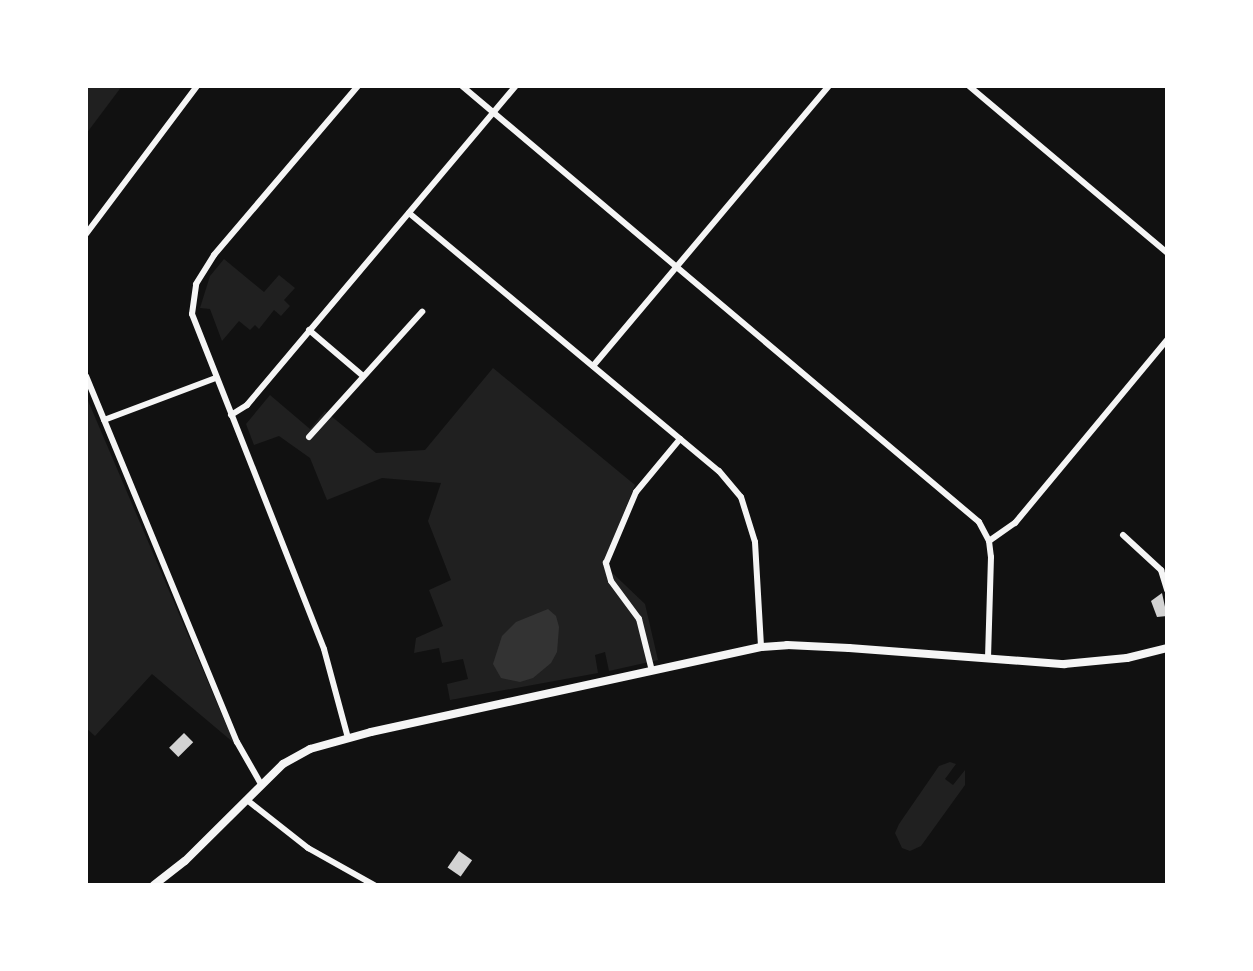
<!DOCTYPE html>
<html>
<head>
<meta charset="utf-8">
<style>
  body { margin:0 }
  #map { position:relative; width:1253px; height:971px; overflow:hidden; background:#111; font-family:Mulish,sans-serif }
  div>[style] { position:absolute }
  .green>* { inset:0; background:#202020 }
  .water>* { inset:0; background:#333 }
  .building>* { inset:0; background:#d3d3d3; transform-origin:0 0 }
  .minor>* { height:6px; margin:-3px; padding:0 3px; transform-origin:3px; border-radius:3px; background:#f5f5f5 }
  .tertiary>* { height:8px; margin:-4px; padding:0 4px; transform-origin:4px; border-radius:4px; background:#f5f5f5 }
  span { translate:-50% -50%; white-space:nowrap; text-align:center; line-height:1.15; -webkit-text-stroke:7px #fff; paint-order:stroke }
  .frame { position:absolute; inset:0; border:88px solid #fff; pointer-events:none }
</style>
</head>
<body>
<div id="map">
  <div class="green">
    <i style="clip-path:polygon(86px 86px,122px 86px,86px 134px)"></i>
    <i style="clip-path:polygon(224px 259px,264px 292px,279px 275px,295px 288px,284px 300px,290px 306px,281px 316px,274px 310px,259px 329px,255px 325px,250px 330px,239px 321px,222px 341px,210px 309px,200px 308px,210px 276px)"></i>
    <i style="clip-path:polygon(493px 368px,635px 485px,603px 564px,645px 604px,658px 660px,609px 671px,605px 652px,595px 655px,598px 673px,450px 700px,447px 684px,468px 679px,463px 659px,442px 663px,439px 648px,414px 653px,416px 638px,443px 626px,429px 590px,451px 580px,428px 521px,441px 483px,382px 478px,327px 500px,310px 458px,279px 436px,254px 445px,246px 424px,270px 395px,310px 429px,325px 411px,376px 453px,425px 450px)"></i>
    <i style="clip-path:polygon(86px 396px,234px 743px,152px 674px,95px 736px,86px 728px)"></i>
    <i style="clip-path:polygon(950px 762px,956px 764px,945px 779px,953px 785px,965px 770px,965px 785px,921px 846px,910px 851px,902px 848px,895px 833px,899px 824px,939px 766px)"></i>
  </div>
  <div class="water">
    <i style="clip-path:polygon(548px 609px,556px 616px,559px 627px,557px 652px,551px 663px,533px 678px,520px 682px,501px 678px,493px 664px,502px 636px,516px 622px)"></i>
  </div>
  <div class="building">
    <i style="clip-path:polygon(1162px 593px,1167px 616px,1157px 617px,1151px 601px)"></i>
    <i style="left:184px;top:733px;width:13px;height:21px;rotate:45deg"></i>
    <i style="left:459px;top:851px;width:16px;height:20px;rotate:35deg"></i>
  </div>
  <div class="minor">
    <i style="left:462px;top:86px;width:676px;rotate:40.14deg"></i>
    <i style="left:979px;top:522px;width:21px;rotate:62deg"></i>
    <i style="left:989px;top:541px;width:16px;rotate:83deg"></i>
    <i style="left:991px;top:557px;width:102px;rotate:91.7deg"></i>
    <i style="left:969px;top:86px;width:259px;rotate:40.1deg"></i>
    <i style="left:409px;top:213px;width:403px;rotate:39.8deg"></i>
    <i style="left:719px;top:471px;width:34px;rotate:50deg"></i>
    <i style="left:741px;top:497px;width:47px;rotate:72.7deg"></i>
    <i style="left:755px;top:542px;width:105px;rotate:86.7deg"></i>
    <i style="left:86px;top:234px;width:185px;rotate:-53.1deg"></i>
    <i style="left:309px;top:330px;width:71px;rotate:40.4deg"></i>
    <i style="left:593px;top:366px;width:366px;rotate:-49.9deg"></i>
    <i style="left:86px;top:376px;width:396px;rotate:67.6deg"></i>
    <i style="left:237px;top:742px;width:48px;rotate:60.3deg"></i>
    <i style="left:231px;top:415px;width:19px;rotate:-32deg"></i>
    <i style="left:247px;top:405px;width:417px;rotate:-49.9deg"></i>
    <i style="left:104px;top:420px;width:120px;rotate:-20.6deg"></i>
    <i style="left:309px;top:437px;width:169px;rotate:-47.9deg"></i>
    <i style="left:1123px;top:535px;width:52px;rotate:42.6deg"></i>
    <i style="left:1161px;top:570px;width:21px;rotate:73deg"></i>
    <i style="left:989px;top:541px;width:32px;rotate:-35deg"></i>
    <i style="left:1015px;top:523px;width:238px;rotate:-50.3deg"></i>
    <i style="left:652px;top:671px;width:54px;rotate:-104deg"></i>
    <i style="left:639px;top:619px;width:47px;rotate:-126.4deg"></i>
    <i style="left:611px;top:581px;width:19px;rotate:-106deg"></i>
    <i style="left:606px;top:563px;width:77px;rotate:-67.1deg"></i>
    <i style="left:636px;top:492px;width:69px;rotate:-50.3deg"></i>
    <i style="left:348px;top:738px;width:92px;rotate:-105.1deg"></i>
    <i style="left:324px;top:649px;width:360px;rotate:-111.5deg"></i>
    <i style="left:192px;top:314px;width:30px;rotate:-82deg"></i>
    <i style="left:196px;top:284px;width:34px;rotate:-58deg"></i>
    <i style="left:214px;top:255px;width:222px;rotate:-49.6deg"></i>
    <i style="left:247px;top:800px;width:78px;rotate:38.2deg"></i>
    <i style="left:308px;top:848px;width:76px;rotate:29.3deg"></i>
  </div>
  <div class="tertiary">
    <i style="left:154px;top:885px;width:39px;rotate:-38deg"></i>
    <i style="left:185px;top:861px;width:138px;rotate:-44.7deg"></i>
    <i style="left:283px;top:764px;width:31px;rotate:-29deg"></i>
    <i style="left:310px;top:749px;width:63px;rotate:-15.6deg"></i>
    <i style="left:371px;top:732px;width:399px;rotate:-12.3deg"></i>
    <i style="left:761px;top:647px;width:26px;rotate:-4deg"></i>
    <i style="left:787px;top:645px;width:62px;rotate:2.8deg"></i>
    <i style="left:849px;top:648px;width:216px;rotate:4.3deg"></i>
    <i style="left:1064px;top:664px;width:63px;rotate:-5.4deg"></i>
    <i style="left:1127px;top:658px;width:41px;rotate:-14deg"></i>
  </div>
  <div class="frame"></div>
</div>
</body>
</html>
